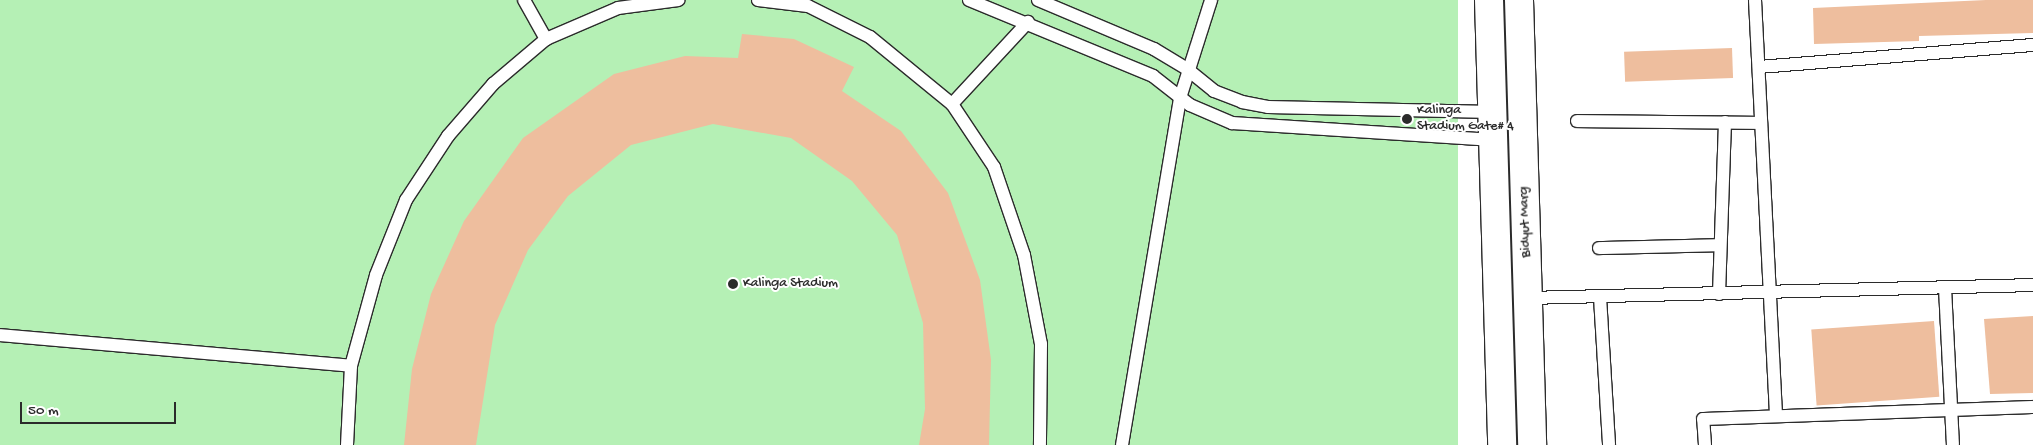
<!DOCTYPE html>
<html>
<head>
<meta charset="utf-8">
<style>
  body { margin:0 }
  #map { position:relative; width:2033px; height:445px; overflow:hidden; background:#fff; font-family:"Gochi Hand",sans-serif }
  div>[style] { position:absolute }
  .green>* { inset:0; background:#b5f0b5; transform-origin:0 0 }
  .building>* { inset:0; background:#eebe9e; transform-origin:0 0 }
  .roads { filter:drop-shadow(1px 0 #2b2b2b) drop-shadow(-1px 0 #2b2b2b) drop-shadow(0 1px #2b2b2b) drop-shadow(0 -1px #2b2b2b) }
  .service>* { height:12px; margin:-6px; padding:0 6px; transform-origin:6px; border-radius:6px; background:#fff }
  .primary>* { height:28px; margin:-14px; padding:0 14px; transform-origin:14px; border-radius:14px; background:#fff }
  .dots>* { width:14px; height:14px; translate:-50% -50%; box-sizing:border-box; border:2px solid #fff; border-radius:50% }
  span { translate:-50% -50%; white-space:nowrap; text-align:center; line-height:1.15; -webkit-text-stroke:4px #fff; paint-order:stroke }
  .poi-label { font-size:14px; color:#2b2b2b }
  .left { translate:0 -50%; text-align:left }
  .street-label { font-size:14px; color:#2b2b2b }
  .scale { position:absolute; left:20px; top:402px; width:156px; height:22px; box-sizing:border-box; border:2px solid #2b2b2b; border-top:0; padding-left:6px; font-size:15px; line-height:18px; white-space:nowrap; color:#2b2b2b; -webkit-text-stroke:4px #fff; paint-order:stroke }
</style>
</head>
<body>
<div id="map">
  <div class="green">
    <i style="left:0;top:0;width:1458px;height:445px"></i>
  </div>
  <div class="building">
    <i style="clip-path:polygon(1986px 0,2033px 0,2033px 33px,1919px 36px,1919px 41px,1814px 44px,1813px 8px)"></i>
    <i style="clip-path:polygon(742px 34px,794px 39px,854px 67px,842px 91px,901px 131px,948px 193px,980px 280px,991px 360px,989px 445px,919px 445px,925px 409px,923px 323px,897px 235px,852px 181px,791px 138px,713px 124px,631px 145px,568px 196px,528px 250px,495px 325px,476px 445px,404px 445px,412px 369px,431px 294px,464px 221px,523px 138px,614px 74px,685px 56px,738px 58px)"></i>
    <i style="left:1732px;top:48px;width:30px;height:108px;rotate:88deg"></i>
    <i style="clip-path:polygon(2033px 316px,2033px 393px,1990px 394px,1984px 319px)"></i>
    <i style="left:1934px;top:321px;width:76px;height:123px;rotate:86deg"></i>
  </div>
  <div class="roads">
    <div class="service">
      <i style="left:524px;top:0;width:45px;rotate:60.6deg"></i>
      <i style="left:758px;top:0;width:50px;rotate:6.8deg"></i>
      <i style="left:808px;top:6px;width:69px;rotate:26.6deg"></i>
      <i style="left:870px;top:37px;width:106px;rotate:39.3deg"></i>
      <i style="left:952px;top:104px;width:76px;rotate:56.3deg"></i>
      <i style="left:994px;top:167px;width:93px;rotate:71.2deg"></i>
      <i style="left:1024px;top:255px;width:91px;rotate:79.2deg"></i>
      <i style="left:1041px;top:344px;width:101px;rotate:90.6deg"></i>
      <i style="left:969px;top:0;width:199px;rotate:22.4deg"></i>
      <i style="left:1153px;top:76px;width:47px;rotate:38.1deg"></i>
      <i style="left:1190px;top:105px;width:46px;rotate:23.2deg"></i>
      <i style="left:1232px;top:123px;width:262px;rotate:3.7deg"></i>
      <i style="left:1038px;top:0;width:126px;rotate:22.9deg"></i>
      <i style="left:1154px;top:49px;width:39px;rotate:31deg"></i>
      <i style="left:1187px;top:69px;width:35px;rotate:39deg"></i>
      <i style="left:1214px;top:91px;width:30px;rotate:21deg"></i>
      <i style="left:1242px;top:102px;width:26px;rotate:11deg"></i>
      <i style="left:1268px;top:107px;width:224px;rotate:1.3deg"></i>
      <i style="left:1755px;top:0;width:416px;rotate:87.1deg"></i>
      <i style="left:1759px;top:67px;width:275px;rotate:-4.6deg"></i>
      <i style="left:952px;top:104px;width:112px;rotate:-47.2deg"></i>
      <i style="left:1577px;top:121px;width:184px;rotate:0.6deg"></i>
      <i style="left:1599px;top:248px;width:121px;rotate:-1.4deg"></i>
      <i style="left:1945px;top:288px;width:157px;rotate:87.1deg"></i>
      <i style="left:1719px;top:294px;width:172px;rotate:-88deg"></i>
      <i style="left:1600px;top:297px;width:148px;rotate:86.5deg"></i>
      <i style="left:1528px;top:298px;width:505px;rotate:-1.47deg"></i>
      <i style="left:0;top:335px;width:352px;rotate:5deg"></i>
      <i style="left:347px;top:445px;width:79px;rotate:-87.1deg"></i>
      <i style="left:351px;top:366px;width:94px;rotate:-74.6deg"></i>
      <i style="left:376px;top:275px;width:81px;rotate:-68.2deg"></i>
      <i style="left:406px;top:200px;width:77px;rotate:-56.7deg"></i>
      <i style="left:448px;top:136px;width:69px;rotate:-49.1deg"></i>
      <i style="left:493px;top:84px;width:70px;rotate:-40.3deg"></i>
      <i style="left:546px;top:39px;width:78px;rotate:-23.3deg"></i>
      <i style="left:618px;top:8px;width:61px;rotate:-7.6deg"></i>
      <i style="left:1122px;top:445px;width:352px;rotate:-80.5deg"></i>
      <i style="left:1180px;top:98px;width:103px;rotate:-72.4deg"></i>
      <i style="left:1705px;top:445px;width:26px;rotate:-94deg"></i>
      <i style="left:1703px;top:419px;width:330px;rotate:-2.1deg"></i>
    </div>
    <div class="primary">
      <i style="left:1489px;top:0;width:445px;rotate:88.3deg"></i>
      <i style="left:1519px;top:0;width:445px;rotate:88.3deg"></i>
    </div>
  </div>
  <div class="dots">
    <i style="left:1407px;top:119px;background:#2b2b2b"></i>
    <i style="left:733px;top:284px;background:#2b2b2b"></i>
  </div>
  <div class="poi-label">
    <span class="left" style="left:1417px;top:119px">Kalinga<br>Stadium Gate# 4</span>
    <span class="left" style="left:743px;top:284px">Kalinga Stadium</span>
  </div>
  <div class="street-label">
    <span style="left:1526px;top:222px;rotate:-92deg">Bidyut Marg</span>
  </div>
  <div class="scale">50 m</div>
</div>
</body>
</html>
